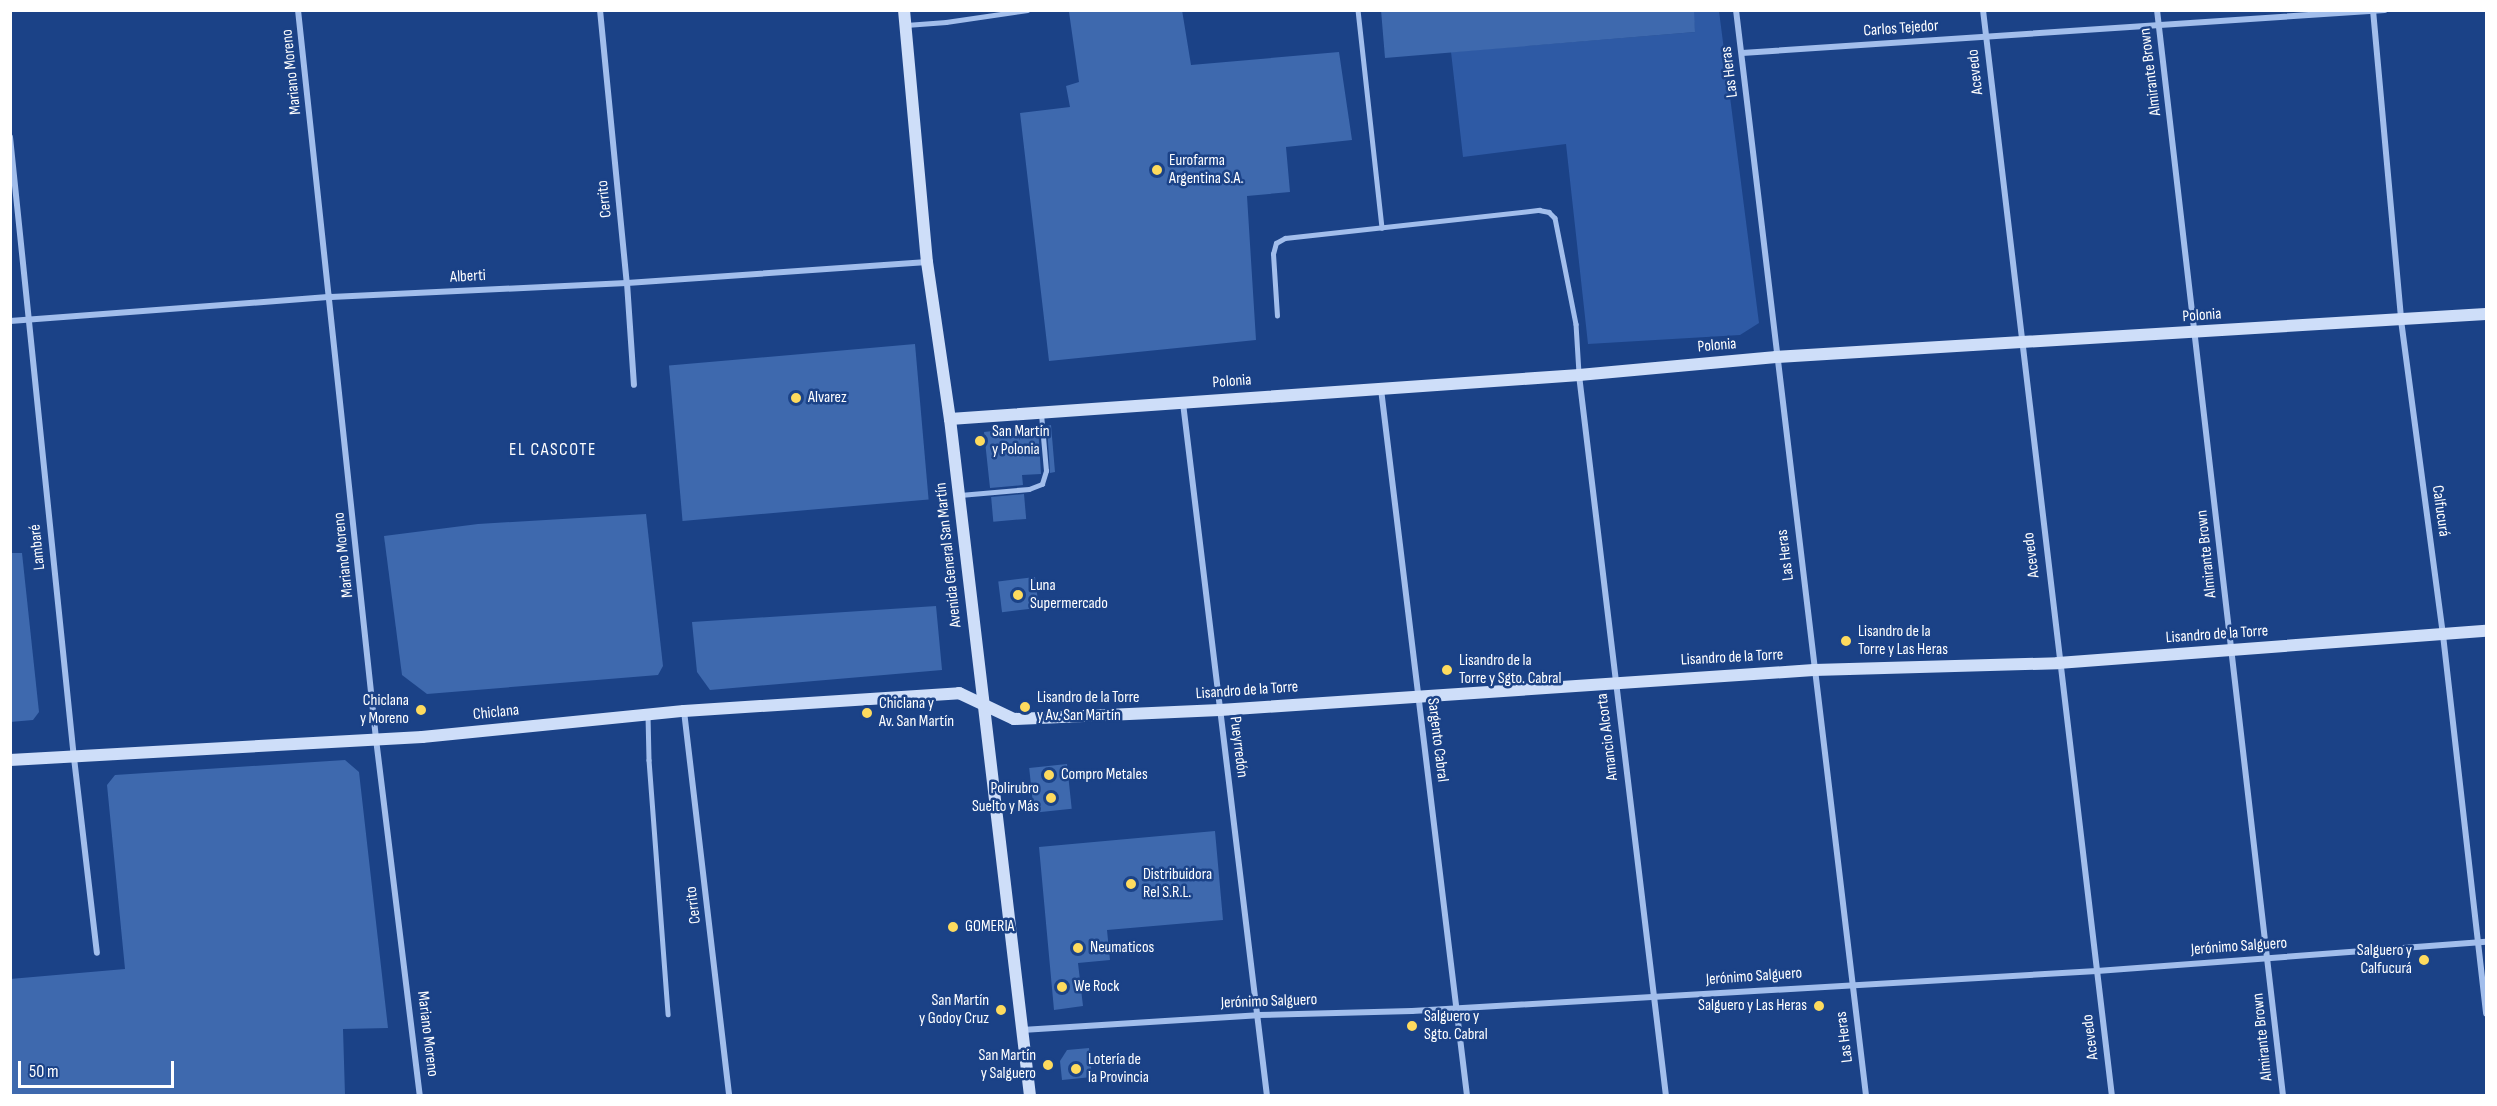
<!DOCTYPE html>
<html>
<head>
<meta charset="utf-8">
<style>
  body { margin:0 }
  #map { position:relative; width:2497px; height:1106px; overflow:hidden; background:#1b4287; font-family:"Sofia Sans Condensed",sans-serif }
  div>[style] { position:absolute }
  .green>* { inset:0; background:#2e5aa5 }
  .building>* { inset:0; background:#3e69ae; transform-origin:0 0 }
  .lane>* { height:4.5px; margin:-2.25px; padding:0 2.25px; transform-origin:2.25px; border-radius:2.25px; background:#a2beec }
  .street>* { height:6px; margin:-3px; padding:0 3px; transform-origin:3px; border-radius:3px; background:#a2beec }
  .secondary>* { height:12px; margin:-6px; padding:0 6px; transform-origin:6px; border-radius:6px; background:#cedef9 }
  .dots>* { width:16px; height:16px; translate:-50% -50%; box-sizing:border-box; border:3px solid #1b4287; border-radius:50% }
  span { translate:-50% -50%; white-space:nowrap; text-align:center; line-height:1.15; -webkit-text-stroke:5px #1b4287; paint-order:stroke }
  .street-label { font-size:16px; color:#fff }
  .poi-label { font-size:16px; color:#fff }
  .left { translate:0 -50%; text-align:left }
  .right { translate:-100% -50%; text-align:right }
  .neighbourhood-label { font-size:18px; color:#fff; letter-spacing:1.5px }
  .frame { position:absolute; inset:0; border:12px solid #fff; pointer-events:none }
  .scale { position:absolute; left:18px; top:1061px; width:156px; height:27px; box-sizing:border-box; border:3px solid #fff; border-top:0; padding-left:8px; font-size:18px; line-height:21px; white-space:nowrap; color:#fff; -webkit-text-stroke:4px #1b4287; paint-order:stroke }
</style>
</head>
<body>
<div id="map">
  <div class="green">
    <i style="clip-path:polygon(1693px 11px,1719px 11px,1759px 323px,1740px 335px,1588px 344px,1566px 144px,1463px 157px,1451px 52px,1695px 32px)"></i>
  </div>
  <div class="building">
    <i style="clip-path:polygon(1081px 10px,1182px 10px,1191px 65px,1339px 52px,1352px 140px,1286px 147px,1290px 192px,1247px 196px,1256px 340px,1049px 361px,1020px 113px,1070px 107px,1066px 86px,1079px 82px,1069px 12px)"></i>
    <i style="clip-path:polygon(1381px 10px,1694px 10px,1695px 32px,1385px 58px)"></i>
    <i style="left:915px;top:344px;width:156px;height:247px;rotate:85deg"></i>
    <i style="clip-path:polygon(1051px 425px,1055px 472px,1050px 473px,1047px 426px)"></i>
    <i style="clip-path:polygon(1038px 426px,1041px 474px,1022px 475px,1023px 485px,990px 488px,984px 432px)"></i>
    <i style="left:1024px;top:494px;width:25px;height:33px;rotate:85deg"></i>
    <i style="clip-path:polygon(646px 514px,663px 666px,658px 675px,427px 694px,402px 675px,384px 536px,478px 524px)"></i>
    <i style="clip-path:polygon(10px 553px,22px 553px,39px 712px,33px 720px,10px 722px)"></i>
    <i style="left:1035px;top:577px;width:31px;height:37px;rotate:83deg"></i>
    <i style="clip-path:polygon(936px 606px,942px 670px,710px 690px,697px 672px,692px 622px)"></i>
    <i style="clip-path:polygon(345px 760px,359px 772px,388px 1028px,343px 1029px,345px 1095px,10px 1095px,10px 979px,125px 969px,107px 785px,115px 775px)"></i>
    <i style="left:1067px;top:764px;width:45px;height:38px;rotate:84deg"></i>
    <i style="clip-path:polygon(1215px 831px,1223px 920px,1107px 930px,1110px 960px,1078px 963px,1083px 1006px,1054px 1010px,1039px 847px)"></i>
    <i style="clip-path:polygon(1089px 1048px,1092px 1077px,1062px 1080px,1060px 1061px,1067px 1050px)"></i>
  </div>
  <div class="lane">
    <i style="left:1358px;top:10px;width:219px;rotate:83.7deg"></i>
    <i style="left:906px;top:25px;width:40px;rotate:-4.3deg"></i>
    <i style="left:946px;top:22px;width:82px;rotate:-8.4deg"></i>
    <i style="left:1277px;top:316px;width:62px;rotate:-93.7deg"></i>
    <i style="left:1273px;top:254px;width:11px;rotate:-75deg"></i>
    <i style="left:1276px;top:243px;width:10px;rotate:-29deg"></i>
    <i style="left:1285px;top:238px;width:256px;rotate:-6.3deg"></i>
    <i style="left:1539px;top:210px;width:10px;rotate:11deg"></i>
    <i style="left:1549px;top:212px;width:8px;rotate:45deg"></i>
    <i style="left:1555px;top:218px;width:108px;rotate:78.8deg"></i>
    <i style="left:1576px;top:324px;width:49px;rotate:86.5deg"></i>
    <i style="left:960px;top:495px;width:69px;rotate:-5deg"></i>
    <i style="left:1029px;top:489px;width:14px;rotate:-21deg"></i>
    <i style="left:1042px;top:484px;width:14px;rotate:-73deg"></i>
    <i style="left:1046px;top:471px;width:57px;rotate:-95deg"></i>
    <i style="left:648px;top:715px;width:45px;rotate:88.7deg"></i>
    <i style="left:649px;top:760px;width:255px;rotate:85.7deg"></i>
  </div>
  <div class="street">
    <i style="left:298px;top:10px;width:733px;rotate:83.89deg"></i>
    <i style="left:376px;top:739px;width:360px;rotate:83deg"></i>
    <i style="left:600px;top:10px;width:274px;rotate:84.4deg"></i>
    <i style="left:627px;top:283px;width:102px;rotate:86.1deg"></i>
    <i style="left:1736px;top:10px;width:1094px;rotate:83.17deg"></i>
    <i style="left:1983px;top:10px;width:1094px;rotate:83.23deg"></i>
    <i style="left:2157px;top:10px;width:1093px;rotate:83.38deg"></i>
    <i style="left:2373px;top:10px;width:311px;rotate:84.8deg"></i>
    <i style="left:2401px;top:320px;width:318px;rotate:82.4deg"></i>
    <i style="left:2443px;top:635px;width:381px;rotate:83.5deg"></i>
    <i style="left:1742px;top:53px;width:644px;rotate:-3.83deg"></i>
    <i style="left:10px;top:137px;width:624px;rotate:84.12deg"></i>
    <i style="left:74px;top:758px;width:196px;rotate:83.3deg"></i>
    <i style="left:10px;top:321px;width:322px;rotate:-4.3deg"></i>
    <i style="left:331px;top:297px;width:296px;rotate:-2.7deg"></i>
    <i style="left:627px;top:283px;width:301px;rotate:-4deg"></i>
    <i style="left:1579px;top:375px;width:726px;rotate:83.12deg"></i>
    <i style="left:1381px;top:389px;width:712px;rotate:83.06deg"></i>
    <i style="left:1183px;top:403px;width:698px;rotate:83.09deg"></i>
    <i style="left:684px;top:711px;width:388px;rotate:83.3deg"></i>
    <i style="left:1022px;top:1030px;width:236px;rotate:-3.6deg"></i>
    <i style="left:1258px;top:1015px;width:154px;rotate:-1.5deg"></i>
    <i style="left:1412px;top:1011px;width:686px;rotate:-3.34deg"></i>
    <i style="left:2097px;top:971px;width:390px;rotate:-4.3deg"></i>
  </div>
  <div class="secondary">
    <i style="left:904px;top:10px;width:253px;rotate:84.8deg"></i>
    <i style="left:927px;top:262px;width:159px;rotate:81.7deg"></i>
    <i style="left:950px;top:419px;width:682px;rotate:83.26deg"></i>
    <i style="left:950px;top:419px;width:631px;rotate:-4deg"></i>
    <i style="left:1579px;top:375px;width:198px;rotate:-5.2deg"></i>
    <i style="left:1776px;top:357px;width:711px;rotate:-3.47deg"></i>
    <i style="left:10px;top:760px;width:413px;rotate:-3.2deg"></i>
    <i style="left:422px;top:737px;width:263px;rotate:-5.7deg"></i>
    <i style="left:684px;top:711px;width:276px;rotate:-3.7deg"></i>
    <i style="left:959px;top:693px;width:61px;rotate:25.3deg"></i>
    <i style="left:1014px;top:719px;width:206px;rotate:-2.5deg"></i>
    <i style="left:1220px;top:710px;width:595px;rotate:-3.85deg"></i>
    <i style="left:1814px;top:670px;width:244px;rotate:-1.6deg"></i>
    <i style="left:2058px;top:663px;width:429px;rotate:-4.3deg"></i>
  </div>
  <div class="dots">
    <i style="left:1157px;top:170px;background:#fedb5e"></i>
    <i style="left:796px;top:398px;background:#fedb5e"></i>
    <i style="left:980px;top:441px;background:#fedb5e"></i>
    <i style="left:1018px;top:595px;background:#fedb5e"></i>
    <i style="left:1846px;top:641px;background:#fedb5e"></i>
    <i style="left:1447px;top:670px;background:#fedb5e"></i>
    <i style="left:1025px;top:707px;background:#fedb5e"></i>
    <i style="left:421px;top:710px;background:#fedb5e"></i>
    <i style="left:867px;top:713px;background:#fedb5e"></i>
    <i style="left:1049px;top:775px;background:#fedb5e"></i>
    <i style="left:1051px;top:798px;background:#fedb5e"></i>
    <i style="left:1131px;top:884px;background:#fedb5e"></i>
    <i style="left:953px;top:927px;background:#fedb5e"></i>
    <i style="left:1078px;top:948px;background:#fedb5e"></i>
    <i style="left:2424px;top:960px;background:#fedb5e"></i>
    <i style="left:1062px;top:987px;background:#fedb5e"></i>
    <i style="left:1819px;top:1006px;background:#fedb5e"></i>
    <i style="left:1001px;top:1010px;background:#fedb5e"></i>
    <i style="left:1412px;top:1026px;background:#fedb5e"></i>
    <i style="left:1048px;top:1065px;background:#fedb5e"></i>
    <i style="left:1076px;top:1069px;background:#fedb5e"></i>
  </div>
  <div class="street-label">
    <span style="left:1901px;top:29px;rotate:-4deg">Carlos Tejedor</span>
    <span style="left:292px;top:72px;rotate:-96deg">Mariano Moreno</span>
    <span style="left:1730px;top:72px;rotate:-97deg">Las Heras</span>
    <span style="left:1976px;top:72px;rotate:-96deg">Acevedo</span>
    <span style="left:2151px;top:72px;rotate:-97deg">Almirante Brown</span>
    <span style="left:605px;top:199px;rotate:-96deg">Cerrito</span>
    <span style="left:468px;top:277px;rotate:-3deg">Alberti</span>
    <span style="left:2202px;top:316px;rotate:-4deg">Polonia</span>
    <span style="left:1717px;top:346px;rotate:-5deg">Polonia</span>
    <span style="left:1232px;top:382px;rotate:-4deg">Polonia</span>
    <span style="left:2440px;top:511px;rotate:82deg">Calfucurá</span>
    <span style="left:38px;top:547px;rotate:-96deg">Lambaré</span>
    <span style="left:2207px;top:554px;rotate:-96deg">Almirante Brown</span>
    <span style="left:344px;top:555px;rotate:-96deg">Mariano Moreno</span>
    <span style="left:949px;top:555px;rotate:-96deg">Avenida General San Martín</span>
    <span style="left:1786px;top:555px;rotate:-97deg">Las Heras</span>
    <span style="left:2032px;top:555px;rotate:-97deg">Acevedo</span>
    <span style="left:2217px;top:635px;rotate:-4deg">Lisandro de la Torre</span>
    <span style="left:1732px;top:658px;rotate:-3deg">Lisandro de la Torre</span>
    <span style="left:1247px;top:691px;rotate:-4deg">Lisandro de la Torre</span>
    <span style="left:496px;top:713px;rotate:-6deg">Chiclana</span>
    <span style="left:1608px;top:737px;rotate:-97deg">Amancio Alcorta</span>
    <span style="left:1437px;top:740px;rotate:83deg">Sargento Cabral</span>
    <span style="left:1238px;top:747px;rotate:83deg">Pueyrredón</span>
    <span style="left:694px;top:905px;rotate:-97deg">Cerrito</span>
    <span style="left:2239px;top:947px;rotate:-4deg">Jerónimo Salguero</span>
    <span style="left:1754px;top:977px;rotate:-4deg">Jerónimo Salguero</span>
    <span style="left:1269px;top:1002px;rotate:-2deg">Jerónimo Salguero</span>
    <span style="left:427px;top:1034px;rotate:83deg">Mariano Moreno</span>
    <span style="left:1845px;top:1037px;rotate:-97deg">Las Heras</span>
    <span style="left:2091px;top:1037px;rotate:-97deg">Acevedo</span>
    <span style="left:2263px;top:1037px;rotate:-96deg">Almirante Brown</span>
  </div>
  <div class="poi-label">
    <span class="left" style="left:1169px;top:170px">Eurofarma<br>Argentina S.A.</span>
    <span class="left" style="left:808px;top:398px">Alvarez</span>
    <span class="left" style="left:992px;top:441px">San Martín<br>y Polonia</span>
    <span class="left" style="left:1030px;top:595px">Luna<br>Supermercado</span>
    <span class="left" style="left:1858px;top:641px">Lisandro de la<br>Torre y Las Heras</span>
    <span class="left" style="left:1459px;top:670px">Lisandro de la<br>Torre y Sgto. Cabral</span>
    <span class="left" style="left:1037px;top:707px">Lisandro de la Torre<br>y Av. San Martín</span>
    <span class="right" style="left:409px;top:710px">Chiclana<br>y Moreno</span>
    <span class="left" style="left:879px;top:713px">Chiclana y<br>Av. San Martín</span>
    <span class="left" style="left:1061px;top:775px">Compro Metales</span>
    <span class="right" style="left:1039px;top:798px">Polirubro<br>Suelto y Más</span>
    <span class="left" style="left:1143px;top:884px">Distribuidora<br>Rel S.R.L.</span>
    <span class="left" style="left:965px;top:927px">GOMERIA</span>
    <span class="left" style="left:1090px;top:948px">Neumaticos</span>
    <span class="right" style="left:2412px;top:960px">Salguero y<br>Calfucurá</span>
    <span class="left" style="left:1074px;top:987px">We Rock</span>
    <span class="right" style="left:989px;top:1010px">San Martín<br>y Godoy Cruz</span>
    <span class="right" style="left:1807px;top:1006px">Salguero y Las Heras</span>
    <span class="left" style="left:1424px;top:1026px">Salguero y<br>Sgto. Cabral</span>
    <span class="right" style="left:1036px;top:1065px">San Martín<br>y Salguero</span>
    <span class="left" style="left:1088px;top:1069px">Lotería de<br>la Provincia</span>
  </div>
  <div class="neighbourhood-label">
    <span style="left:553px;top:450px">EL CASCOTE</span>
  </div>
  <div class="frame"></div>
  <div class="scale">50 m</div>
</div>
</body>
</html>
